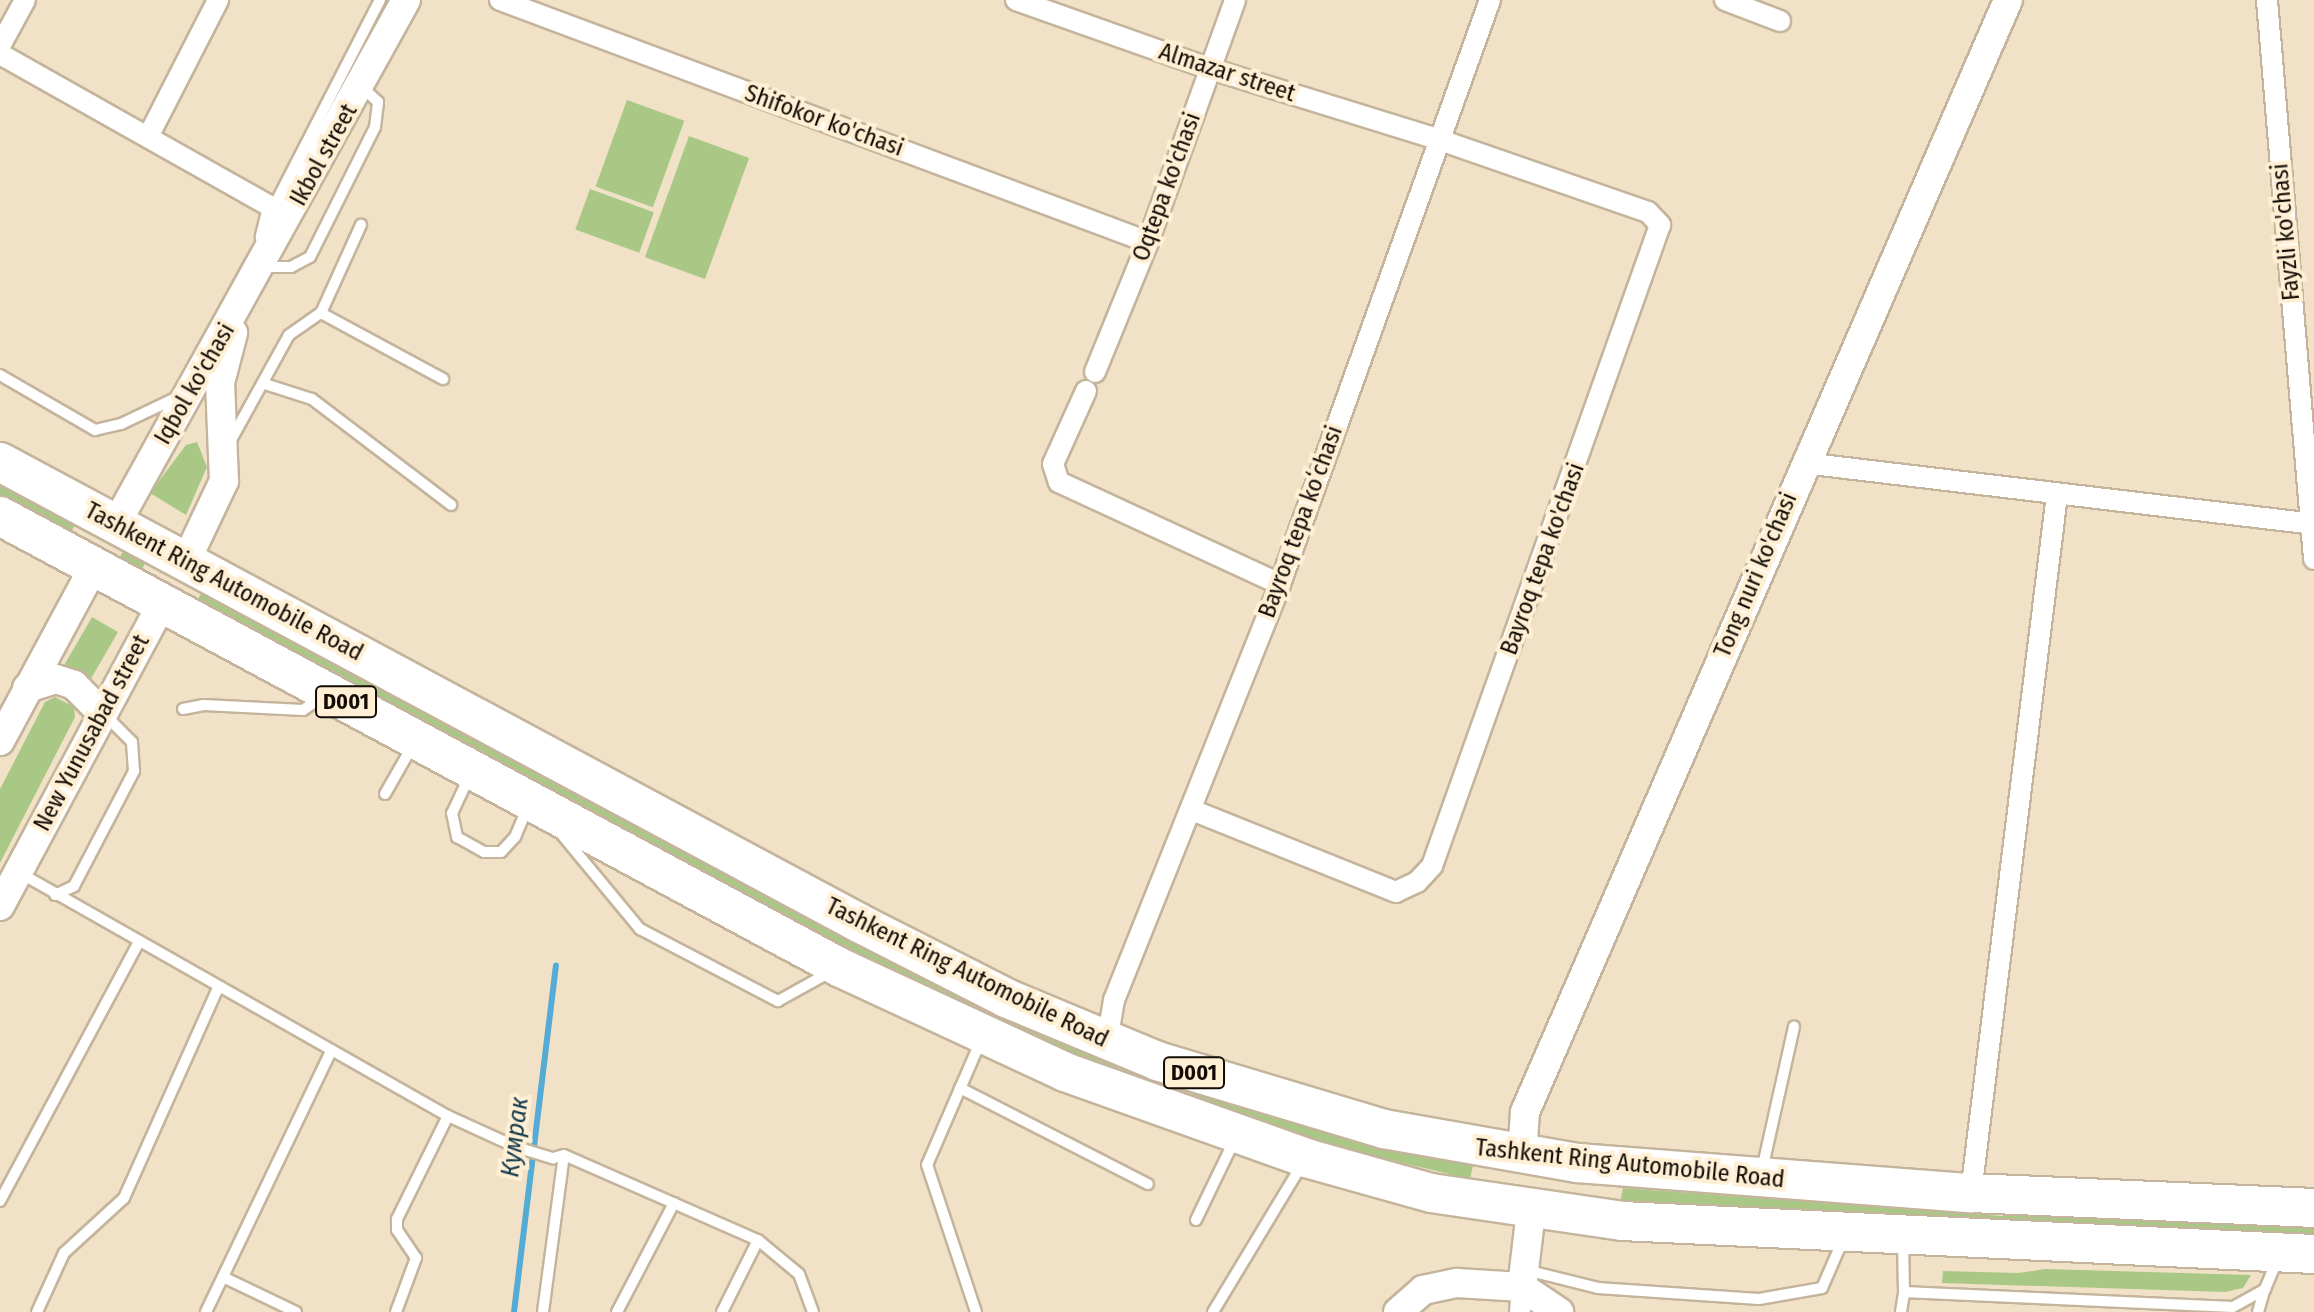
<!DOCTYPE html>
<html>
<head>
<meta charset="utf-8">
<style>
  body { margin:0 }
  #map { position:relative; width:2314px; height:1312px; overflow:hidden; background:#f1e2c7; font-family:"Fira Sans Condensed",sans-serif }
  div>[style] { position:absolute }
  .green>* { inset:0; background:#a9c886; transform-origin:0 0 }
  .stream>* { height:6px; margin:-3px; padding:0 3px; transform-origin:3px; border-radius:3px; background:#54abd4 }
  .roads { filter:drop-shadow(2px 0 #c3b49b) drop-shadow(-2px 0 #c3b49b) drop-shadow(0 2px #c3b49b) drop-shadow(0 -2px #c3b49b) }
  .lane>* { height:10px; margin:-5px; padding:0 5px; transform-origin:5px; border-radius:5px; background:#fff }
  .street>* { height:20px; margin:-10px; padding:0 10px; transform-origin:10px; border-radius:10px; background:#fff }
  .secondary>* { height:28px; margin:-14px; padding:0 14px; transform-origin:14px; border-radius:14px; background:#fff }
  .highway>* { height:38px; margin:-19px; padding:0 19px; transform-origin:19px; border-radius:19px; background:#fff }
  span { translate:-50% -50%; white-space:nowrap; text-align:center; line-height:1.15; -webkit-text-stroke:8px #ffefd4; paint-order:stroke }
  .shield-label span { padding:2px 6px; background:#ffefd4; border:2px solid; border-radius:6px; -webkit-text-stroke-width:0 }
  .shield-label { font-size:22px; color:#120c05; font-weight:700 }
  .street-label { font-size:24px; color:#120c05 }
  .water-label { font-size:26px; color:#153b4d; font-style:italic }
</style>
</head>
<body>
<div id="map">
  <div class="green">
    <i style="left:627px;top:100px;width:61px;height:92px;rotate:20deg"></i>
    <i style="left:689px;top:136px;width:64px;height:129px;rotate:20deg"></i>
    <i style="left:590px;top:189px;width:68px;height:43px;rotate:20deg"></i>
    <i style="clip-path:polygon(197px 442px,207px 467px,186px 515px,150px 493px,186px 445px)"></i>
    <i style="left:0;top:478px;width:88px;height:16px;rotate:28deg"></i>
    <i style="left:125px;top:547px;width:25px;height:13px;rotate:26deg"></i>
    <i style="clip-path:polygon(204px 588px,1120px 1061px,1115px 1074px,880px 966px,197px 601px)"></i>
    <i style="left:92px;top:617px;width:30px;height:57px;rotate:30deg"></i>
    <i style="clip-path:polygon(55px 697px,74px 707px,75px 717px,0 863px,0 789px,45px 702px)"></i>
    <i style="clip-path:polygon(1194px 1088px,1473px 1166px,1470px 1179px,1328px 1145px,1189px 1102px)"></i>
    <i style="clip-path:polygon(1623px 1188px,2001px 1216px,2172px 1216px,2314px 1224px,2314px 1238px,1845px 1214px,1838px 1210px,1783px 1212px,1620px 1203px)"></i>
    <i style="clip-path:polygon(2045px 1269px,2251px 1275px,2243px 1288px,2225px 1292px,1942px 1283px,1943px 1271px,2018px 1273px)"></i>
  </div>
  <div class="stream">
    <i style="left:514px;top:1312px;width:349px;rotate:-83.1deg"></i>
  </div>
  <div class="roads">
    <div class="lane">
      <i style="left:273px;top:208px;width:234px;rotate:-62.8deg"></i>
      <i style="left:263px;top:267px;width:28px"></i>
      <i style="left:291px;top:267px;width:21px;rotate:-28deg"></i>
      <i style="left:310px;top:257px;width:145px;rotate:-63.4deg"></i>
      <i style="left:375px;top:127px;width:25px;rotate:-83deg"></i>
      <i style="left:378px;top:102px;width:22px;rotate:-137deg"></i>
      <i style="left:321px;top:313px;width:139px;rotate:28.4deg"></i>
      <i style="left:0;top:375px;width:110px;rotate:30.1deg"></i>
      <i style="left:95px;top:430px;width:27px;rotate:-13deg"></i>
      <i style="left:121px;top:424px;width:65px;rotate:-25.4deg"></i>
      <i style="left:265px;top:384px;width:49px;rotate:17.7deg"></i>
      <i style="left:312px;top:399px;width:175px;rotate:37.3deg"></i>
      <i style="left:231px;top:440px;width:120px;rotate:-61.1deg"></i>
      <i style="left:289px;top:335px;width:39px;rotate:-35deg"></i>
      <i style="left:321px;top:313px;width:97px;rotate:-65.6deg"></i>
      <i style="left:183px;top:709px;width:21px;rotate:-11deg"></i>
      <i style="left:204px;top:705px;width:99px;rotate:2.9deg"></i>
      <i style="left:303px;top:710px;width:22px;rotate:-34deg"></i>
      <i style="left:469px;top:777px;width:40px;rotate:115deg"></i>
      <i style="left:452px;top:813px;width:25px;rotate:78deg"></i>
      <i style="left:457px;top:837px;width:31px;rotate:29deg"></i>
      <i style="left:484px;top:852px;width:17px"></i>
      <i style="left:501px;top:852px;width:21px;rotate:-47deg"></i>
      <i style="left:515px;top:837px;width:30px;rotate:-67deg"></i>
      <i style="left:385px;top:794px;width:56px;rotate:-60.3deg"></i>
      <i style="left:563px;top:836px;width:121px;rotate:50.4deg"></i>
      <i style="left:640px;top:929px;width:156px;rotate:27.6deg"></i>
      <i style="left:778px;top:1001px;width:60px;rotate:-29.1deg"></i>
      <i style="left:20px;top:873px;width:492px;rotate:29.6deg"></i>
      <i style="left:448px;top:1116px;width:75px;rotate:24.5deg"></i>
      <i style="left:516px;top:1147px;width:39px;rotate:17deg"></i>
      <i style="left:553px;top:1158px;width:11px;rotate:-15deg"></i>
      <i style="left:564px;top:1155px;width:212px;rotate:23.7deg"></i>
      <i style="left:758px;top:1240px;width:53px;rotate:39.7deg"></i>
      <i style="left:799px;top:1274px;width:40px;rotate:69.8deg"></i>
      <i style="left:55px;top:895px;width:21px;rotate:-25deg"></i>
      <i style="left:74px;top:886px;width:130px;rotate:-62.4deg"></i>
      <i style="left:134px;top:771px;width:29px;rotate:-94deg"></i>
      <i style="left:132px;top:742px;width:38px;rotate:-135deg"></i>
      <i style="left:960px;top:1088px;width:211px;rotate:27.1deg"></i>
      <i style="left:1762px;top:1170px;width:147px;rotate:-77.4deg"></i>
      <i style="left:0;top:1201px;width:292px;rotate:-61.8deg"></i>
      <i style="left:1196px;top:1220px;width:90px;rotate:-64.3deg"></i>
      <i style="left:1903px;top:1240px;width:52px;rotate:88.9deg"></i>
      <i style="left:1904px;top:1292px;width:329px;rotate:2.6deg"></i>
      <i style="left:2233px;top:1307px;width:37px;rotate:-29deg"></i>
      <i style="left:2265px;top:1289px;width:34px;rotate:-67deg"></i>
      <i style="left:1526px;top:1270px;width:74px;rotate:14deg"></i>
      <i style="left:1598px;top:1288px;width:161px;rotate:3.9deg"></i>
      <i style="left:1759px;top:1299px;width:64px;rotate:-9.9deg"></i>
      <i style="left:1822px;top:1288px;width:52px;rotate:-66.4deg"></i>
      <i style="left:223px;top:1277px;width:81px;rotate:25.6deg"></i>
      <i style="left:37px;top:1312px;width:65px;rotate:-65.4deg"></i>
      <i style="left:64px;top:1253px;width:81px;rotate:-42.5deg"></i>
      <i style="left:124px;top:1198px;width:230px;rotate:-65.9deg"></i>
      <i style="left:206px;top:1312px;width:289px;rotate:-64.4deg"></i>
      <i style="left:396px;top:1312px;width:58px;rotate:-69.7deg"></i>
      <i style="left:416px;top:1258px;width:34px;rotate:-124deg"></i>
      <i style="left:397px;top:1230px;width:11px;rotate:-90deg"></i>
      <i style="left:397px;top:1219px;width:115px;rotate:-63.7deg"></i>
      <i style="left:543px;top:1312px;width:158px;rotate:-82.4deg"></i>
      <i style="left:617px;top:1312px;width:123px;rotate:-62.4deg"></i>
      <i style="left:722px;top:1312px;width:80px;rotate:-63.4deg"></i>
      <i style="left:976px;top:1312px;width:155px;rotate:-108.4deg"></i>
      <i style="left:927px;top:1165px;width:136px;rotate:-66.6deg"></i>
      <i style="left:1213px;top:1312px;width:174px;rotate:-58.9deg"></i>
      <i style="left:1901px;top:1312px;width:20px;rotate:-81deg"></i>
      <i style="left:2258px;top:1312px;width:22px;rotate:-74deg"></i>
    </div>
    <div class="street">
      <i style="left:500px;top:0;width:692px;rotate:20.48deg"></i>
      <i style="left:1016px;top:0;width:207px;rotate:19.5deg"></i>
      <i style="left:1211px;top:69px;width:240px;rotate:17.2deg"></i>
      <i style="left:1440px;top:140px;width:220px;rotate:19.1deg"></i>
      <i style="left:1648px;top:212px;width:18px;rotate:47deg"></i>
      <i style="left:1660px;top:225px;width:680px;rotate:109.58deg"></i>
      <i style="left:1432px;top:866px;width:22px;rotate:133deg"></i>
      <i style="left:1417px;top:882px;width:23px;rotate:155deg"></i>
      <i style="left:1396px;top:892px;width:220px;rotate:-158.1deg"></i>
      <i style="left:1725px;top:0;width:59px;rotate:20.9deg"></i>
      <i style="left:2267px;top:0;width:561px;rotate:85.19deg"></i>
      <i style="left:0;top:46px;width:52px;rotate:-61.5deg"></i>
      <i style="left:0;top:54px;width:313px;rotate:29.4deg"></i>
      <i style="left:273px;top:208px;width:30px;rotate:104deg"></i>
      <i style="left:148px;top:137px;width:154px;rotate:-62.9deg"></i>
      <i style="left:1095px;top:372px;width:140px;rotate:-67.8deg"></i>
      <i style="left:1148px;top:242px;width:257px;rotate:-70.2deg"></i>
      <i style="left:1086px;top:391px;width:80px;rotate:114.3deg"></i>
      <i style="left:1053px;top:464px;width:19px;rotate:72deg"></i>
      <i style="left:1059px;top:482px;width:243px;rotate:24.8deg"></i>
      <i style="left:1804px;top:463px;width:514px;rotate:6.82deg"></i>
      <i style="left:1107px;top:1041px;width:42px;rotate:-80.3deg"></i>
      <i style="left:1114px;top:1000px;width:448px;rotate:-68.2deg"></i>
      <i style="left:1280px;top:584px;width:621px;rotate:-70.22deg"></i>
      <i style="left:1971px;top:1193px;width:703px;rotate:-82.98deg"></i>
      <i style="left:1520px;top:1312px;width:25px;rotate:-85deg"></i>
    </div>
    <div class="secondary">
      <i style="left:116px;top:524px;width:599px;rotate:-61.04deg"></i>
      <i style="left:186px;top:561px;width:89px;rotate:-64.6deg"></i>
      <i style="left:224px;top:481px;width:98px;rotate:-92.3deg"></i>
      <i style="left:220px;top:383px;width:52px;rotate:-75.4deg"></i>
      <i style="left:27px;top:688px;width:30px;rotate:-17deg"></i>
      <i style="left:56px;top:679px;width:19px;rotate:18deg"></i>
      <i style="left:74px;top:685px;width:41px;rotate:45deg"></i>
      <i style="left:0;top:741px;width:196px;rotate:-61.7deg"></i>
      <i style="left:0;top:906px;width:343px;rotate:-61.8deg"></i>
      <i style="left:1522px;top:1155px;width:43px;rotate:-86deg"></i>
      <i style="left:1525px;top:1112px;width:1212px;rotate:-66.52deg"></i>
      <i style="left:1522px;top:1287px;width:77px;rotate:-83.2deg"></i>
      <i style="left:1398px;top:1312px;width:33px;rotate:-41deg"></i>
      <i style="left:1423px;top:1290px;width:35px;rotate:-12deg"></i>
      <i style="left:1457px;top:1283px;width:65px;rotate:3.5deg"></i>
      <i style="left:1522px;top:1287px;width:45px;rotate:34deg"></i>
    </div>
    <div class="highway">
      <i style="left:0;top:462px;width:975px;rotate:28.22deg"></i>
      <i style="left:859px;top:923px;width:165px;rotate:27deg"></i>
      <i style="left:1006px;top:998px;width:164px;rotate:22.6deg"></i>
      <i style="left:1157px;top:1061px;width:237px;rotate:16.7deg"></i>
      <i style="left:1384px;top:1129px;width:196px;rotate:10deg"></i>
      <i style="left:1577px;top:1163px;width:395px;rotate:4.4deg"></i>
      <i style="left:1971px;top:1193px;width:343px;rotate:2.5deg"></i>
      <i style="left:0;top:516px;width:953px;rotate:28.26deg"></i>
      <i style="left:839px;top:967px;width:249px;rotate:24.9deg"></i>
      <i style="left:1065px;top:1072px;width:256px;rotate:19.6deg"></i>
      <i style="left:1306px;top:1158px;width:130px;rotate:15.6deg"></i>
      <i style="left:1431px;top:1193px;width:193px;rotate:8.3deg"></i>
      <i style="left:1622px;top:1221px;width:693px;rotate:2.73deg"></i>
    </div>
  </div>
  <div class="shield-label">
    <span style="left:346px;top:702px">D001</span>
    <span style="left:1194px;top:1073px">D001</span>
  </div>
  <div class="street-label">
    <span style="left:1227px;top:73px;rotate:18deg">Almazar street</span>
    <span style="left:824px;top:121px;rotate:20deg">Shifokor ko'chasi</span>
    <span style="left:324px;top:155px;rotate:-61deg">Ikbol street</span>
    <span style="left:1167px;top:187px;rotate:-70deg">Oqtepa ko'chasi</span>
    <span style="left:2286px;top:232px;rotate:-95deg">Fayzli ko'chasi</span>
    <span style="left:195px;top:384px;rotate:-60deg">Iqbol ko'chasi</span>
    <span style="left:1301px;top:522px;rotate:-70deg">Bayroq tepa koʻchasi</span>
    <span style="left:1543px;top:559px;rotate:-70deg">Bayroq tepa ko'chasi</span>
    <span style="left:1756px;top:575px;rotate:-67deg">Tong nuri ko'chasi</span>
    <span style="left:224px;top:582px;rotate:28deg">Tashkent Ring Automobile Road</span>
    <span style="left:92px;top:733px;rotate:-62deg">New Yunusabad street</span>
    <span style="left:967px;top:973px;rotate:26deg">Tashkent Ring Automobile Road</span>
    <span style="left:1630px;top:1164px;rotate:6deg">Tashkent Ring Automobile Road</span>
  </div>
  <div class="water-label">
    <span style="left:515px;top:1137px;rotate:-83deg">Кумрак</span>
  </div>
</div>
</body>
</html>
